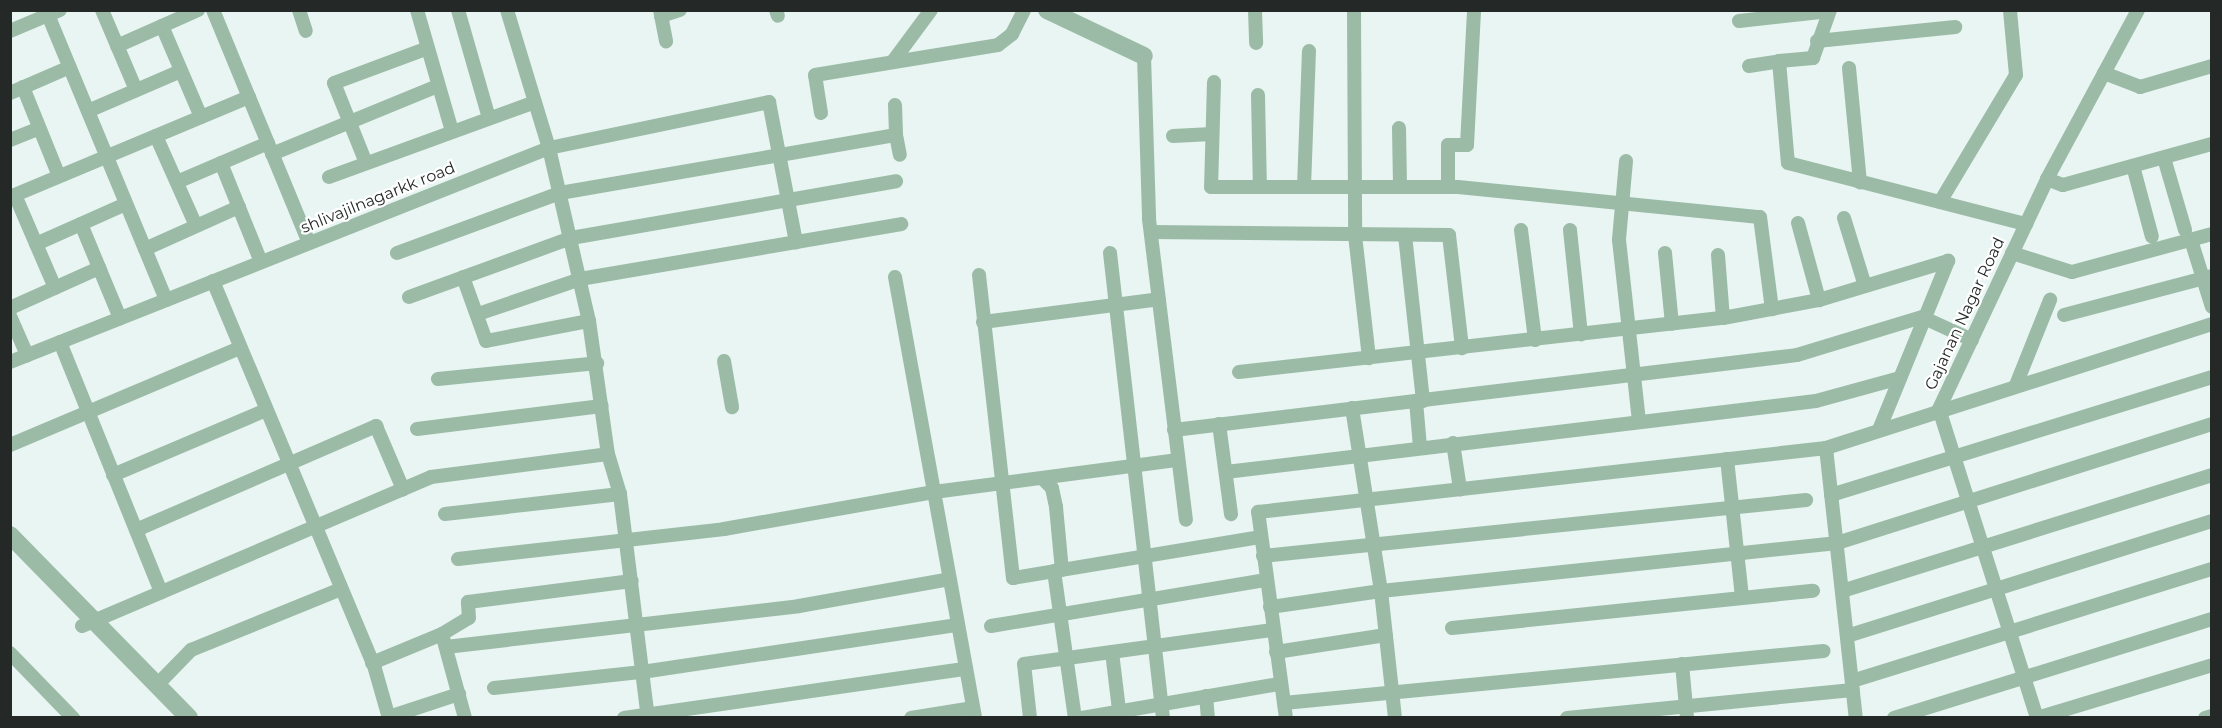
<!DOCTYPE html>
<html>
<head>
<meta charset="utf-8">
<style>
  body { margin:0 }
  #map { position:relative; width:2222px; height:728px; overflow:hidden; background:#e8f5f2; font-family:Montserrat,sans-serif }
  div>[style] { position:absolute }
  .minor>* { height:14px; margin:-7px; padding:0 7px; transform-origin:7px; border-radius:7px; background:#9bbba7 }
  .tertiary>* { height:18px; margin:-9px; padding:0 9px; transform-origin:9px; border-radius:9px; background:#9bbba7 }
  span { translate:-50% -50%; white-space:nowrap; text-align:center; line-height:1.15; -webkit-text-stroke:4.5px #fff; paint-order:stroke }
  .street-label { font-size:16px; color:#242928 }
  .frame { position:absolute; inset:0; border:12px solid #242928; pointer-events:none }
</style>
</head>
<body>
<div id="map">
  <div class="minor">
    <i style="left:46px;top:10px;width:314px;rotate:67.5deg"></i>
    <i style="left:102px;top:10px;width:87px;rotate:67deg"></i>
    <i style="left:213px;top:10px;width:252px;rotate:67.6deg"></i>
    <i style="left:299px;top:10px;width:22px;rotate:72deg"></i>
    <i style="left:417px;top:10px;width:126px;rotate:73.9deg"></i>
    <i style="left:458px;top:10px;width:112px;rotate:74deg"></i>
    <i style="left:507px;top:10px;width:144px;rotate:73.1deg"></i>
    <i style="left:549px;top:148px;width:178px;rotate:77deg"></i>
    <i style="left:589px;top:321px;width:134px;rotate:81.9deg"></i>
    <i style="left:608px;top:454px;width:42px;rotate:73.3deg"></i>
    <i style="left:620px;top:494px;width:226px;rotate:82.9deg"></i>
    <i style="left:660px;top:10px;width:32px;rotate:79deg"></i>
    <i style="left:776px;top:10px;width:6px;rotate:72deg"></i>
    <i style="left:1255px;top:10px;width:33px;rotate:88deg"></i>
    <i style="left:1354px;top:10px;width:225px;rotate:89.7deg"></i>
    <i style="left:1355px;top:235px;width:124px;rotate:83.5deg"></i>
    <i style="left:1830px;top:10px;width:51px;rotate:109.5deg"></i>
    <i style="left:1813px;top:58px;width:34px;rotate:175deg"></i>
    <i style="left:1779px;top:61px;width:102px;rotate:85deg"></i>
    <i style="left:1788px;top:163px;width:246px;rotate:14.4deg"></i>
    <i style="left:661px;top:16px;width:20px;rotate:-18deg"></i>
    <i style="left:1739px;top:21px;width:91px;rotate:-6.3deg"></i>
    <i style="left:162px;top:26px;width:99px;rotate:66.8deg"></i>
    <i style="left:10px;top:31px;width:54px;rotate:-22.8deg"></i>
    <i style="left:1817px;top:41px;width:139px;rotate:-5.8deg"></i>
    <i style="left:117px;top:46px;width:89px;rotate:-24deg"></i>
    <i style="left:1144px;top:56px;width:163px;rotate:88.2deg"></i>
    <i style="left:1149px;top:219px;width:303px;rotate:83deg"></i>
    <i style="left:894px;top:60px;width:62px;rotate:-53.5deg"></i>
    <i style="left:1749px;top:66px;width:30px;rotate:-9deg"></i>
    <i style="left:1849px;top:68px;width:115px;rotate:84.5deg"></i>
    <i style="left:2104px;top:73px;width:39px;rotate:21deg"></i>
    <i style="left:2140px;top:87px;width:75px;rotate:-16.3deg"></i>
    <i style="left:1214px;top:82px;width:105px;rotate:91.6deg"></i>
    <i style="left:1211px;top:187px;width:247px"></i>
    <i style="left:1458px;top:187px;width:303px;rotate:5.7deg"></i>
    <i style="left:1760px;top:217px;width:93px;rotate:82.6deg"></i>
    <i style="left:23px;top:87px;width:96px;rotate:68deg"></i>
    <i style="left:10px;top:93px;width:65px;rotate:-23.4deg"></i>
    <i style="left:1258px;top:95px;width:92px;rotate:88.8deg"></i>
    <i style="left:895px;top:105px;width:30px;rotate:88deg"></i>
    <i style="left:88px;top:111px;width:101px;rotate:-23.3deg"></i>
    <i style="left:821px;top:113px;width:38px;rotate:-99deg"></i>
    <i style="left:815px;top:75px;width:185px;rotate:-9.3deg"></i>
    <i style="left:998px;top:45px;width:18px;rotate:-38deg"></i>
    <i style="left:1012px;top:34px;width:27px;rotate:-63deg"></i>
    <i style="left:1399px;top:128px;width:59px;rotate:89deg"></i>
    <i style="left:156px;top:136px;width:98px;rotate:66deg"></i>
    <i style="left:1173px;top:136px;width:39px;rotate:-3deg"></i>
    <i style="left:10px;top:140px;width:31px;rotate:-22deg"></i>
    <i style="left:272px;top:154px;width:179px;rotate:-22.3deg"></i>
    <i style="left:2164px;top:158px;width:75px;rotate:73.7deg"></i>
    <i style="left:1626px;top:161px;width:79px;rotate:95.1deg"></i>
    <i style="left:1619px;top:240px;width:182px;rotate:83.7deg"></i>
    <i style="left:221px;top:163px;width:107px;rotate:68deg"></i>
    <i style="left:366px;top:163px;width:86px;rotate:-111.8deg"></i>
    <i style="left:334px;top:83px;width:100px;rotate:-20.4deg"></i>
    <i style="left:2133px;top:166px;width:73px;rotate:75deg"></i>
    <i style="left:329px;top:177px;width:219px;rotate:-20deg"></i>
    <i style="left:2047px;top:179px;width:17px;rotate:21deg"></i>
    <i style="left:2063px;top:185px;width:155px;rotate:-15.4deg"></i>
    <i style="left:177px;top:182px;width:99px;rotate:-23.2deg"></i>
    <i style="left:1448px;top:186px;width:41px;rotate:-90deg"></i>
    <i style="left:1448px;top:145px;width:19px"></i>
    <i style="left:1467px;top:145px;width:135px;rotate:-87deg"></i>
    <i style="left:1304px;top:187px;width:136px;rotate:-87.9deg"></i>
    <i style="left:15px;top:195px;width:101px;rotate:66.7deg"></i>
    <i style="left:10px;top:197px;width:259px;rotate:-22.7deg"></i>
    <i style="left:1940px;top:202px;width:148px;rotate:-59.1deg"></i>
    <i style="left:2016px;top:75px;width:65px;rotate:-95.3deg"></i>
    <i style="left:1844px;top:218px;width:71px;rotate:72.8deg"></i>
    <i style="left:1798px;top:223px;width:80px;rotate:74.7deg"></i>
    <i style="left:81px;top:224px;width:102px;rotate:67.5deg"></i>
    <i style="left:1521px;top:230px;width:111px;rotate:82.7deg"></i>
    <i style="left:1570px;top:230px;width:105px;rotate:84deg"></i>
    <i style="left:1151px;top:232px;width:298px;rotate:0.6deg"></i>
    <i style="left:1449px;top:235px;width:114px;rotate:83.4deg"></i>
    <i style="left:1405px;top:235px;width:167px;rotate:83.8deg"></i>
    <i style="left:2191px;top:240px;width:70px;rotate:72.6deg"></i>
    <i style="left:36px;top:244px;width:98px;rotate:-24deg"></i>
    <i style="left:145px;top:249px;width:103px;rotate:-24.1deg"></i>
    <i style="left:397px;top:253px;width:174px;rotate:-20.2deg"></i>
    <i style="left:560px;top:193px;width:341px;rotate:-9.8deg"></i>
    <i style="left:896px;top:135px;width:20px;rotate:79deg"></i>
    <i style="left:1110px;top:253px;width:468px;rotate:83.5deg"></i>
    <i style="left:1665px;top:253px;width:71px;rotate:84.4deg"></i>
    <i style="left:2012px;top:253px;width:63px;rotate:17.6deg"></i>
    <i style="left:2072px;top:272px;width:145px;rotate:-15.2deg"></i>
    <i style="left:1718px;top:255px;width:63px;rotate:85.5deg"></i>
    <i style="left:979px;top:275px;width:305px;rotate:83.6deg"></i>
    <i style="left:1013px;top:578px;width:250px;rotate:-9.4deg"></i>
    <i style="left:463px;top:277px;width:68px;rotate:70.2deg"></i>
    <i style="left:486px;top:341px;width:105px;rotate:-11deg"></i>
    <i style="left:895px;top:277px;width:448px;rotate:79.7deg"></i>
    <i style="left:213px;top:281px;width:420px;rotate:67.3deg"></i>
    <i style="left:375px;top:669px;width:51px;rotate:74.1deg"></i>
    <i style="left:409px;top:297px;width:172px;rotate:-20deg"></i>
    <i style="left:571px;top:238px;width:330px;rotate:-9.9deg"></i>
    <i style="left:10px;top:308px;width:98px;rotate:-24.2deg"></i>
    <i style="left:478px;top:314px;width:108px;rotate:-18.9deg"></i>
    <i style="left:580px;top:279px;width:326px;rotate:-9.7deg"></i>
    <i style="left:2064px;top:315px;width:153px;rotate:-14.8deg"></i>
    <i style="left:10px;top:316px;width:43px;rotate:66.4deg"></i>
    <i style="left:983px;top:322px;width:177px;rotate:-7.4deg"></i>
    <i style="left:60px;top:342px;width:270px;rotate:68deg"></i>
    <i style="left:724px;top:361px;width:47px;rotate:80.1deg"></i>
    <i style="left:10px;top:362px;width:580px;rotate:-21.65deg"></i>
    <i style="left:549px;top:148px;width:225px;rotate:-11.8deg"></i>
    <i style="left:769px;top:102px;width:143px;rotate:79.1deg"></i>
    <i style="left:1239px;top:372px;width:487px;rotate:-6.4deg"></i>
    <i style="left:1723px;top:318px;width:98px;rotate:-10.6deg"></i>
    <i style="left:1819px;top:300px;width:135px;rotate:-16.8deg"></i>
    <i style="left:438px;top:379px;width:160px;rotate:-5.7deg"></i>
    <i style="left:2016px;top:385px;width:92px;rotate:-68.2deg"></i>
    <i style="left:1416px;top:401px;width:46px;rotate:85deg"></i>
    <i style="left:1352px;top:408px;width:185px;rotate:81deg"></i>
    <i style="left:1381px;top:591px;width:128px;rotate:83.7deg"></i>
    <i style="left:1219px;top:424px;width:91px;rotate:82.4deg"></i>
    <i style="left:417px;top:429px;width:186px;rotate:-7.1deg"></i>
    <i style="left:1174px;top:430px;width:627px;rotate:-6.86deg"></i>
    <i style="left:1797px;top:355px;width:131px;rotate:-16.9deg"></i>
    <i style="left:1922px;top:317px;width:55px;rotate:24.7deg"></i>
    <i style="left:1879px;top:430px;width:183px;rotate:-67.8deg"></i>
    <i style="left:1453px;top:443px;width:47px;rotate:81.3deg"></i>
    <i style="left:10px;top:445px;width:250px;rotate:-22.9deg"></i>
    <i style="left:1826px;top:448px;width:272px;rotate:83.7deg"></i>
    <i style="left:1727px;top:459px;width:139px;rotate:83.8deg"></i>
    <i style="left:1226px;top:472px;width:594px;rotate:-6.86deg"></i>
    <i style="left:1816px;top:401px;width:87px;rotate:-15.3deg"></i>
    <i style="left:113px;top:475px;width:166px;rotate:-23deg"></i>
    <i style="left:1044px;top:480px;width:11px;rotate:45deg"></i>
    <i style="left:1052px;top:488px;width:19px;rotate:78deg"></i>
    <i style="left:1056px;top:507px;width:63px;rotate:84.6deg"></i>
    <i style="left:1831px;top:495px;width:399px;rotate:-17.2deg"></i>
    <i style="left:445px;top:514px;width:176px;rotate:-6.5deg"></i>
    <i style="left:136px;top:530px;width:262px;rotate:-23.4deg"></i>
    <i style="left:376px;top:426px;width:69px;rotate:66.8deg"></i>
    <i style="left:1263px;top:556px;width:546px;rotate:-5.89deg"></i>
    <i style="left:458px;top:559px;width:268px;rotate:-6.4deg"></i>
    <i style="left:724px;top:529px;width:213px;rotate:-10deg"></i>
    <i style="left:934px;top:492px;width:246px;rotate:-7.5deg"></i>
    <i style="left:1054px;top:571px;width:148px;rotate:81.9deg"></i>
    <i style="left:1842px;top:591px;width:388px;rotate:-17.4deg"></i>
    <i style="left:1270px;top:607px;width:112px;rotate:-8.2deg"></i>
    <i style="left:1381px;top:591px;width:459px;rotate:-6deg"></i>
    <i style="left:1837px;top:543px;width:393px;rotate:-17.6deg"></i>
    <i style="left:82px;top:626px;width:379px;rotate:-23.1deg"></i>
    <i style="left:431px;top:477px;width:178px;rotate:-7.4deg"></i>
    <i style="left:991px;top:626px;width:279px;rotate:-9.5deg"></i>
    <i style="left:1452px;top:628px;width:363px;rotate:-5.9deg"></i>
    <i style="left:442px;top:634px;width:31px;rotate:-31deg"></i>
    <i style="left:469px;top:618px;width:16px;rotate:-94deg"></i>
    <i style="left:468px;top:602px;width:165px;rotate:-7.3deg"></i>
    <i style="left:1847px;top:636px;width:383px;rotate:-17.5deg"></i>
    <i style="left:446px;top:647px;width:355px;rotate:-6.6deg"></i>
    <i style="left:799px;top:606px;width:153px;rotate:-10.1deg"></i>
    <i style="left:1112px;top:652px;width:66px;rotate:83.1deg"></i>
    <i style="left:1276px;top:652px;width:111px;rotate:-8.8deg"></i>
    <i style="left:10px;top:653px;width:91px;rotate:45.9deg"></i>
    <i style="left:372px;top:663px;width:76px;rotate:-22.5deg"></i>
    <i style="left:442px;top:634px;width:87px;rotate:74.7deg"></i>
    <i style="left:1682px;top:664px;width:54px;rotate:84.7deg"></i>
    <i style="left:1852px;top:681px;width:377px;rotate:-17.3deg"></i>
    <i style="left:157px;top:685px;width:49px;rotate:-45.8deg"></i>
    <i style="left:191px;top:650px;width:162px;rotate:-22.1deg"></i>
    <i style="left:494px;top:688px;width:149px;rotate:-6.2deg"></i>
    <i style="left:642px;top:672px;width:319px;rotate:-8.5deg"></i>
    <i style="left:1206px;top:696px;width:22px;rotate:85deg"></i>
    <i style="left:1284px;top:703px;width:542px;rotate:-5.51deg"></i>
    <i style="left:389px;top:717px;width:74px;rotate:-18.2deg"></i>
    <i style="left:624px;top:718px;width:345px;rotate:-8.2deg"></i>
    <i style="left:911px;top:718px;width:63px;rotate:-9.2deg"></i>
    <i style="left:1030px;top:718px;width:54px;rotate:-96.3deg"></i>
    <i style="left:1024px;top:664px;width:251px;rotate:-7.8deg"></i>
    <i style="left:1082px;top:718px;width:200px;rotate:-9.8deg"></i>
    <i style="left:1286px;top:718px;width:208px;rotate:-97.7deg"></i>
    <i style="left:1258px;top:512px;width:572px;rotate:-6.43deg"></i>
    <i style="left:1826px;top:448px;width:405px;rotate:-17.8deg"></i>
    <i style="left:1567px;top:718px;width:287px;rotate:-5.6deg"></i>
    <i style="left:1894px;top:718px;width:333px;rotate:-17.3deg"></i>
    <i style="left:2037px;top:718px;width:324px;rotate:-107.6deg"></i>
    <i style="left:1939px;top:409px;width:254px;rotate:-64.8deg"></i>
    <i style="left:2047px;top:179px;width:192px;rotate:-61.7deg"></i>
    <i style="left:2037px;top:718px;width:183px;rotate:-16.8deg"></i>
    <i style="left:2205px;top:718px;width:7px;rotate:-16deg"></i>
  </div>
  <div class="tertiary">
    <i style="left:1047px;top:10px;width:107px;rotate:25.4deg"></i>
    <i style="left:10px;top:535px;width:256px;rotate:45.6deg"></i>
  </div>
  <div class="street-label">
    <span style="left:378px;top:198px;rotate:-22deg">shlivajilnagarkk road</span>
    <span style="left:1965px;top:314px;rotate:-65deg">Gajanan Nagar Road</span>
  </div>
  <div class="frame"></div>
</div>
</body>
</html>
